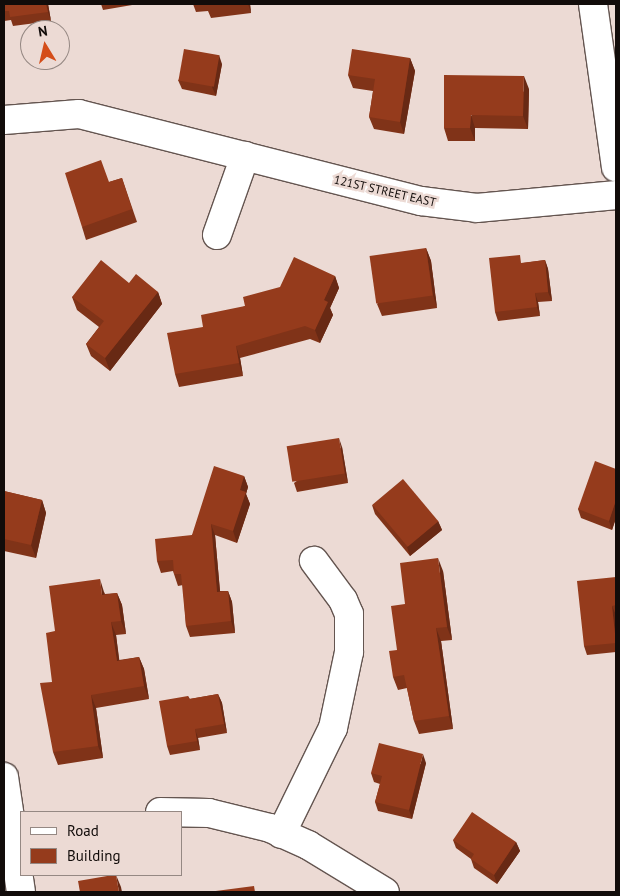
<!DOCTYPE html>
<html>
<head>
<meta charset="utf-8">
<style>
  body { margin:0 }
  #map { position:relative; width:620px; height:896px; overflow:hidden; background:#ecdad4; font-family:"PT Sans",sans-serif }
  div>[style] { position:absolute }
  .roads { filter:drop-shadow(1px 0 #645550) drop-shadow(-1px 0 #645550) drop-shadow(0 1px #645550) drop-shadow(0 -1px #645550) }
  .minor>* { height:28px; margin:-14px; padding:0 14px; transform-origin:14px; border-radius:14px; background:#fff }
  .wall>* { inset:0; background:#803318 }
  .shaded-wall>* { inset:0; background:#682914 }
  .building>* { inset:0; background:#953b1c; transform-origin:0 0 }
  span { translate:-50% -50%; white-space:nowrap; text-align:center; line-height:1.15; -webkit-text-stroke:5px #ecdad4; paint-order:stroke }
  .street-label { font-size:12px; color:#120c0a }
  .frame { position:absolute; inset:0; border:5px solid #120c0a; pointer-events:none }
  .legend { position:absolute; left:20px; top:811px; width:162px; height:65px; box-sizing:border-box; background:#ecdad4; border:1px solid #958883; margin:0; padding:6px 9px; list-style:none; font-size:15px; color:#120c0a }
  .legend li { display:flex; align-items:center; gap:10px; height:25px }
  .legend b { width:25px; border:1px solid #958883 }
  .north { position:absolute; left:20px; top:20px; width:50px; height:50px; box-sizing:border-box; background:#ecdad4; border:1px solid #958883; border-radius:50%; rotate:351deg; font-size:14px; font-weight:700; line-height:20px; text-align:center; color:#120c0a }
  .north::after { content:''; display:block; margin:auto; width:18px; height:22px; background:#d44d19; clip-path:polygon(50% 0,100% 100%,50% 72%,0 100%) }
</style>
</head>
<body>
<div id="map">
  <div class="roads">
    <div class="minor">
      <i style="left:593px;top:4px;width:165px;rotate:82deg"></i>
      <i style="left:4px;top:120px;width:75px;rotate:-4.6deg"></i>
      <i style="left:79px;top:114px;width:353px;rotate:14.3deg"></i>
      <i style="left:421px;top:201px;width:56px;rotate:7.1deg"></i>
      <i style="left:477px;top:208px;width:140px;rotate:-5.3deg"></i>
      <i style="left:217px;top:235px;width:84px;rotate:-70.5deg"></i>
      <i style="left:4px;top:777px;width:116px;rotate:81.6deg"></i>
      <i style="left:160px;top:812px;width:49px;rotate:1.2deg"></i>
      <i style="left:209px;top:813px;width:63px;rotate:13.8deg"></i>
      <i style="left:270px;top:828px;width:42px;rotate:24.1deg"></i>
      <i style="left:308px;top:845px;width:90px;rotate:31.4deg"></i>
      <i style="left:281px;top:834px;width:118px;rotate:-63.9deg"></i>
      <i style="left:333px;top:728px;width:78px;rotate:-78.1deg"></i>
      <i style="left:349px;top:652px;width:38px;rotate:-90deg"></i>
      <i style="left:349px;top:614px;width:15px;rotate:-113deg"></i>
      <i style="left:343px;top:600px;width:49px;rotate:-126.6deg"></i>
    </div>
  </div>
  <div class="wall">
    <i style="clip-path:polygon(4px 4px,48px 4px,51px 21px,13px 26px,11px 20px,4px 21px)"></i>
    <i style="clip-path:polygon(101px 4px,138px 4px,103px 10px)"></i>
    <i style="clip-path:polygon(193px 4px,250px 4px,251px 13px,211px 18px,208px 11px,196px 12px)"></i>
    <i style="clip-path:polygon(410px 58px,415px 71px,404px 134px,374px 129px,369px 117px,373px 91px,353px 88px,348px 75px)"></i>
    <i style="clip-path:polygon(222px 64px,216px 96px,182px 89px,178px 80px)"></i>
    <i style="clip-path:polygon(529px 89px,528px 129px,475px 128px,475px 141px,448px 141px,444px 128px)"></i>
    <i style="clip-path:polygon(122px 178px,137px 222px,86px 240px,82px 227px,109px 182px)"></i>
    <i style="clip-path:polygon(426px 248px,431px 261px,437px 308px,382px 316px,377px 304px)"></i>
    <i style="clip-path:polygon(545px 260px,548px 269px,552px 301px,538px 302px,540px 316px,498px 321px,495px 312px,523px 263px)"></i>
    <i style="clip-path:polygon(335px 276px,339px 288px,330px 308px,333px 315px,320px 343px,310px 339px,240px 358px,243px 376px,179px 387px,175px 374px,203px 327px,245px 306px)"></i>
    <i style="clip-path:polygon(129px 283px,158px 292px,162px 304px,110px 371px,91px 356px,86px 344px,99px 327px,77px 310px,72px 297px)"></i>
    <i style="clip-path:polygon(342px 447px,348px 483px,297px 492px,294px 483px)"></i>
    <i style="clip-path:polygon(616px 469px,616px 518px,612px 530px,581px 518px,578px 509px)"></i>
    <i style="clip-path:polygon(244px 476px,248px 487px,246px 494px,250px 504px,237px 543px,215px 535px,220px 591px,228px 591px,232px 602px,235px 633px,190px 637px,186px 626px,183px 585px,178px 586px,173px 571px,161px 573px,157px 561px,192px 535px)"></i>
    <i style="clip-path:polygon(4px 491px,42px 500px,46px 513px,36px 558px,4px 551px)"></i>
    <i style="clip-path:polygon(372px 505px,438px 521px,442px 530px,410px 556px,375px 514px)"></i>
    <i style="clip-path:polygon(443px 571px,452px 640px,441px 641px,453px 729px,419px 734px,414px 721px,407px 688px,398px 690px,393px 677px,405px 604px)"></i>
    <i style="clip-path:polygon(616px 577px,616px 652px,587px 655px,584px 646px)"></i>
    <i style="clip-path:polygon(104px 592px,105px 594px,117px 593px,122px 605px,126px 634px,116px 635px,119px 660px,139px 657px,144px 669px,149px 699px,96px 708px,103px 758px,58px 765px,53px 752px,52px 682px)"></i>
    <i style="clip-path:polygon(218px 694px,222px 703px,227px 733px,198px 738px,200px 750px,170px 755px,167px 746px,188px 696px,190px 699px)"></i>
    <i style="clip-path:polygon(426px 763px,412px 819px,378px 811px,375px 802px,380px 784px,374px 782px,371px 773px)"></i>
    <i style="clip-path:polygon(453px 840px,516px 842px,520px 851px,497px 884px,474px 868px,471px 859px,456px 848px)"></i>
  </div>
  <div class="shaded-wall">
    <i style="clip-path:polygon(46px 4px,48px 4px,51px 21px,48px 12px)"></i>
    <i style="clip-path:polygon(248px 4px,250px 4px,251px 13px)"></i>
    <i style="clip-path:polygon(219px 55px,222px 64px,216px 96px,212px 87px)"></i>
    <i style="clip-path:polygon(410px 58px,415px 71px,404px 134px,400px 122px)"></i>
    <i style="clip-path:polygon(524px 76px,529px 89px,528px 129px,523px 116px)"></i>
    <i style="clip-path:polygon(471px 115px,475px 128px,475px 141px,470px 128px)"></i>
    <i style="clip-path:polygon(426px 248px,431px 261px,437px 308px,433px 295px)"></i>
    <i style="clip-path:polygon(545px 260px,548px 269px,552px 301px,548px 292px)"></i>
    <i style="clip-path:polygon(335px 276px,339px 288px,330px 308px,333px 315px,320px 343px,315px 330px,324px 300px)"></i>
    <i style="clip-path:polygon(158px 292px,162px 304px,110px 371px,105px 358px)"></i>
    <i style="clip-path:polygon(535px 293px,538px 302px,540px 316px,537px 307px)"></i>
    <i style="clip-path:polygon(236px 346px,240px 358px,243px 376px,239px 363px)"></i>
    <i style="clip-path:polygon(339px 438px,342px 447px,348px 483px,345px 474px)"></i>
    <i style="clip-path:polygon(244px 476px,248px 487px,246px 494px,250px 504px,237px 543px,233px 531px,240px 490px)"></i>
    <i style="clip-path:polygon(42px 500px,46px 513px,36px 558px,31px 545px)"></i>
    <i style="clip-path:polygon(616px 500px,616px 518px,612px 530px,609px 521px)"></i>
    <i style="clip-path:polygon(438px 521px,442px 530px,410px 556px,407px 547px)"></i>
    <i style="clip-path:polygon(211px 524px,215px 535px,221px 603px,217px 592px)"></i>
    <i style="clip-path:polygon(438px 558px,443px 571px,452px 640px,447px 627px)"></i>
    <i style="clip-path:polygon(100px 579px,104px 592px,107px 607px,102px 595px)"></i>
    <i style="clip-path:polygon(228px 591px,232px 602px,235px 633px,231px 621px)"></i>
    <i style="clip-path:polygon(117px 593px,122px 605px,126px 634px,121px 621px)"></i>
    <i style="clip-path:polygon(612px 606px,616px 615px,616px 644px)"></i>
    <i style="clip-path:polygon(111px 622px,116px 635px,121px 673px,117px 661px)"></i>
    <i style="clip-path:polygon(436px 628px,441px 641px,453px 729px,449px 716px)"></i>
    <i style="clip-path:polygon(139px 657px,144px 669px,149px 699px,144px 686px)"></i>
    <i style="clip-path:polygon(218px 694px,222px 703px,227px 733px,224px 724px)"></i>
    <i style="clip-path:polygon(91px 695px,96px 708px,103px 758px,98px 746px)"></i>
    <i style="clip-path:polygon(195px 729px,198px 738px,200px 750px,197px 741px)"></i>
    <i style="clip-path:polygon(423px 754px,426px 763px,412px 819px,409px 810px)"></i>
    <i style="clip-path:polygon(516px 842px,520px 851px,497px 884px,494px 875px)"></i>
    <i style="clip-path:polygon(116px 875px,121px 887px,122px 892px,119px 892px)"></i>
  </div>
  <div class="building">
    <i style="clip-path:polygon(4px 4px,46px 4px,48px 12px,10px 17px,9px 11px,4px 11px)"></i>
    <i style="left:184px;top:49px;width:36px;height:32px;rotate:10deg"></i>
    <i style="clip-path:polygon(352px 49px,410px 58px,400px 122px,369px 117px,375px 79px,348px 75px)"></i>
    <i style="clip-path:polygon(444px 75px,524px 76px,523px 116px,471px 115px,470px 128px,444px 128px)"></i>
    <i style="clip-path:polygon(101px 160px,109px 182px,122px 178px,132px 209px,82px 227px,65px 173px)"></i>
    <i style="left:426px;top:248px;width:48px;height:57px;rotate:82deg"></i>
    <i style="clip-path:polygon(520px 255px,521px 263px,545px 260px,548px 292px,535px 293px,537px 307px,495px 312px,489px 258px)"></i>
    <i style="clip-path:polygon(294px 257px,335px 276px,324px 300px,328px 302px,315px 330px,305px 326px,236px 346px,239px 363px,175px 374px,167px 333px,203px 327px,201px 315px,245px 306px,243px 297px,280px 287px)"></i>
    <i style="clip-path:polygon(101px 260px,129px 283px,136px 274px,158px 292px,105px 358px,86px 344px,104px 321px,72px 297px)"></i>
    <i style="left:339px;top:438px;width:36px;height:53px;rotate:81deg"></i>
    <i style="clip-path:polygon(595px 461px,616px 469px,616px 500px,609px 521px,578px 509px)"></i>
    <i style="clip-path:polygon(214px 466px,244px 476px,240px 490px,246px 492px,233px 531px,211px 524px,217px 592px,228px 591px,231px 621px,186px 626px,181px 574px,174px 574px,173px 560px,157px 561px,155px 539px,192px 535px)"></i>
    <i style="left:403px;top:479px;width:55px;height:40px;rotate:50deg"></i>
    <i style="clip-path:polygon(4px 491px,42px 500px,31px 545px,4px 539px)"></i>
    <i style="clip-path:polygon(438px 558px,447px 627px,436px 628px,449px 716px,414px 721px,404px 675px,393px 677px,389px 651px,397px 650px,391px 606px,405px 604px,400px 563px)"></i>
    <i style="clip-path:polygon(616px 577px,616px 605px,612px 606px,616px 643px,584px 646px,577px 581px)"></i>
    <i style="clip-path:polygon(100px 579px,102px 595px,117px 593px,121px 621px,111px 622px,117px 661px,139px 657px,144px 686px,91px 695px,98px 746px,53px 752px,40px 683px,52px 682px,46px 633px,55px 631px,49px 586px)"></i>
    <i style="clip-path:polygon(218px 694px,224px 724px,195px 729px,197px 741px,167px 746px,159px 701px,188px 696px,189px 699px)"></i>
    <i style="clip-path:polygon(379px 743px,423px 754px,409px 810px,375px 802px,382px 776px,371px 773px)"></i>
    <i style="clip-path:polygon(472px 812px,516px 842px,494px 875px,471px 859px,474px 854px,453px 840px)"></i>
    <i style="clip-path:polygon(113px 875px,116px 875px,119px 892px,80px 892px,78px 881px)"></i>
    <i style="clip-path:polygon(254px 886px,255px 892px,208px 892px)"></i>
  </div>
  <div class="street-label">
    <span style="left:385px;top:191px;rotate:13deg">121ST STREET EAST</span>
  </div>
  <div class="frame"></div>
  <ul class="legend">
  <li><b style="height:6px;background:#fff"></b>Road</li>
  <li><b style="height:14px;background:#953b1c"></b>Building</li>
  </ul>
  <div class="north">N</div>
</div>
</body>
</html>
